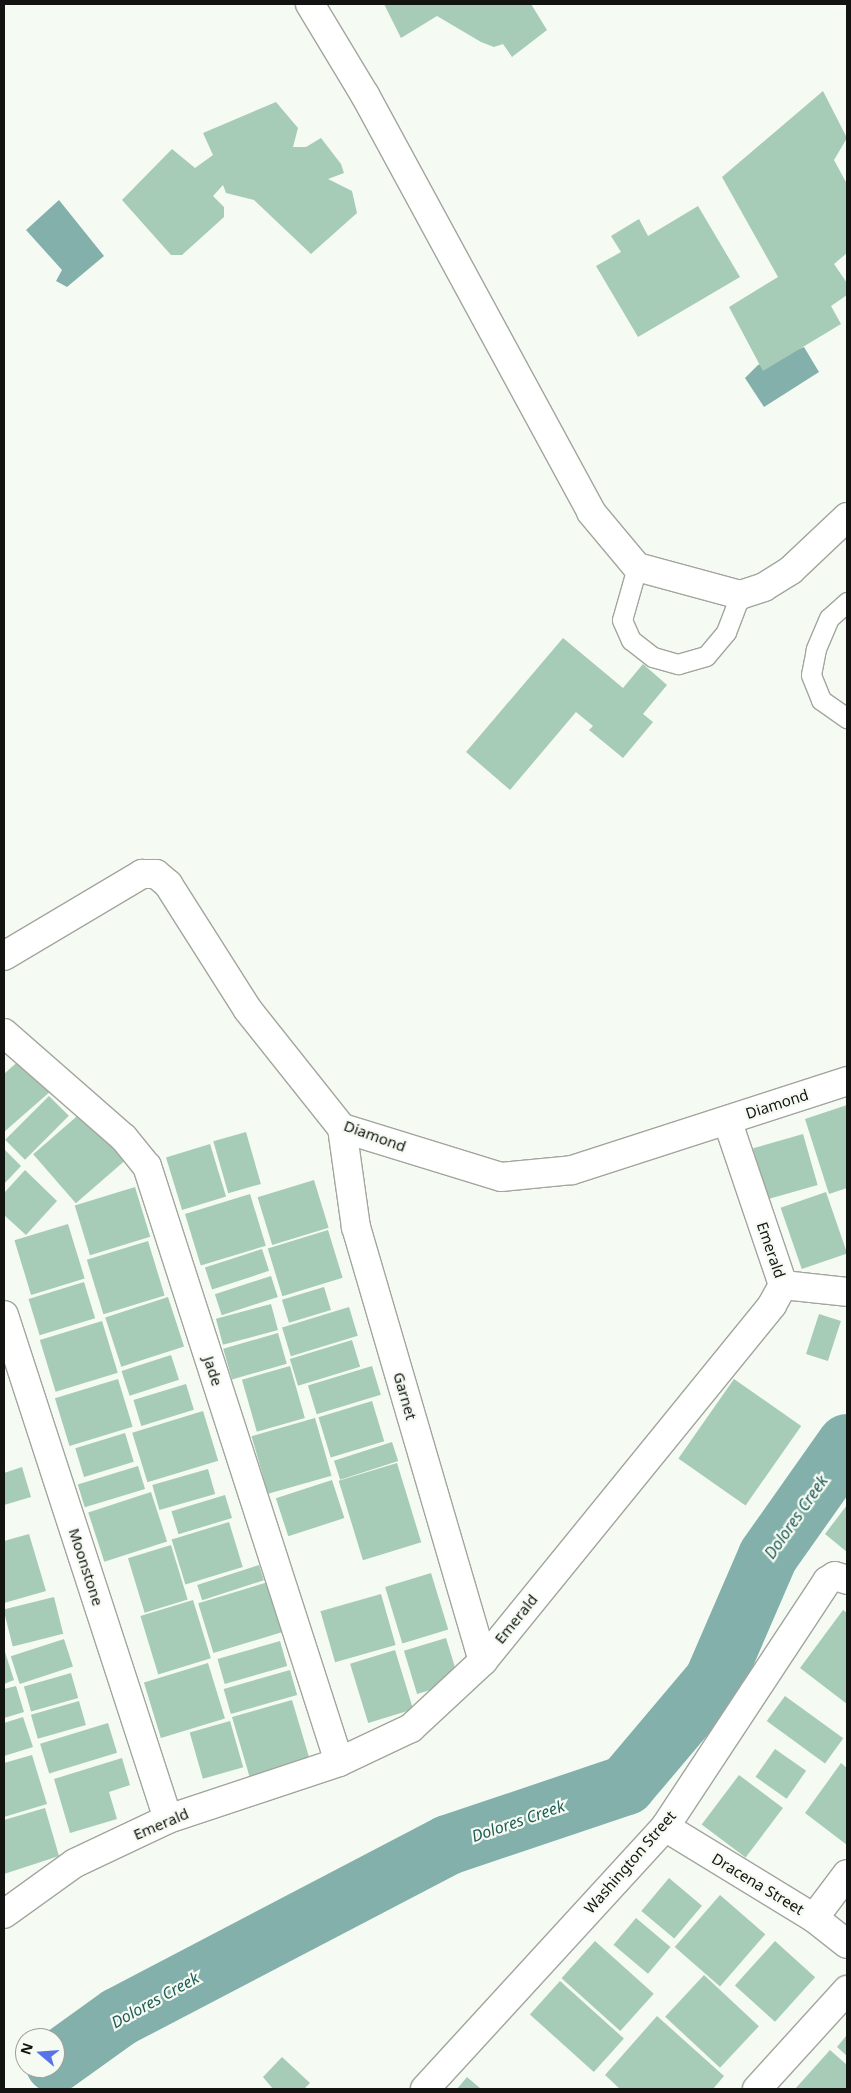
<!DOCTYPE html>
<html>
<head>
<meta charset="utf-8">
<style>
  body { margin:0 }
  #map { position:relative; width:851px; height:2093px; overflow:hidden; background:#f5fbf2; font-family:"Noto Sans",sans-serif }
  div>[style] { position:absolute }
  .water>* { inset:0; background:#83b0ab }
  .river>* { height:60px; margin:-30px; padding:0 30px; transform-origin:30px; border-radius:30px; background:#83b0ab }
  .building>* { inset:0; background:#a6cbb6; transform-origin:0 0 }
  .roads { filter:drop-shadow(1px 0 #a1a69e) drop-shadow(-1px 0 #a1a69e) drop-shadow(0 1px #a1a69e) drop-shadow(0 -1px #a1a69e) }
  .service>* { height:19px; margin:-9.5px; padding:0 9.5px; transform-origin:9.5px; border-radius:9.5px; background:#fff }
  .minor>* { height:28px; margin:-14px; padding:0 14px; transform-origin:14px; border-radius:14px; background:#fff }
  span { translate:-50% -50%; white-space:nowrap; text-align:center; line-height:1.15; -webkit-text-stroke:4.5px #f5fbf2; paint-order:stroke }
  .street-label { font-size:15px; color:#131411 }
  .water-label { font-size:16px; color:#205d58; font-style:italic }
  .frame { position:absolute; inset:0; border:5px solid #131411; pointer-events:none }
  .north { position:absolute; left:15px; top:2028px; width:50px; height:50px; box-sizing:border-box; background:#f5fbf2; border:1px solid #9b9f98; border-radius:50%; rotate:288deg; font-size:14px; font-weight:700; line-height:20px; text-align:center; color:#131411 }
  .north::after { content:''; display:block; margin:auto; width:18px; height:22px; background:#5872e8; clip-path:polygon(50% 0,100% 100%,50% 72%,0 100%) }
</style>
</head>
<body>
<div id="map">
  <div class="water">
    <i style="clip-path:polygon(59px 200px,104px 256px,67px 287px,56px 281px,62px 270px,26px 230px)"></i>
    <i style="clip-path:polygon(804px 347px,819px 372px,764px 407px,745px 378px,758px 365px)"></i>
  </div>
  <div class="river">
    <i style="left:55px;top:2063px;width:79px;rotate:-35.7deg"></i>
    <i style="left:119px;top:2017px;width:371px;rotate:-27.6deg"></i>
    <i style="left:448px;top:1845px;width:188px;rotate:-18.6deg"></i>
    <i style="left:626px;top:1785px;width:136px;rotate:-49.8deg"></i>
    <i style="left:714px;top:1681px;width:136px;rotate:-66.6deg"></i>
    <i style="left:768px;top:1556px;width:137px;rotate:-54.8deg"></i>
  </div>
  <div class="building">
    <i style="clip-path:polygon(384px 4px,531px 4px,547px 30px,512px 57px,503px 44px,494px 47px,481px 42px,437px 16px,401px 38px)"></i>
    <i style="clip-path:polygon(823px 91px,847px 138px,834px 160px,847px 184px,847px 253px,834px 264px,847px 283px,847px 295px,831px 306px,841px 324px,763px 371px,729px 307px,778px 277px,722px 177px)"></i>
    <i style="clip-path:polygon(276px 102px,298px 128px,293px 147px,306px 147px,321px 138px,341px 164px,344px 173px,328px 179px,352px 191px,357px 213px,311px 254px,254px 200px,226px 193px,223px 185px,213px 196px,224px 207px,224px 217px,182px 255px,171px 255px,122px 200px,172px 149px,195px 168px,213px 155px,203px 133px)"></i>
    <i style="clip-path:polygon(698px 206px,740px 277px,638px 337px,596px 266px,621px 252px,611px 236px,639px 219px,648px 236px)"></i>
    <i style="clip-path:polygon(563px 638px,623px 688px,643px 664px,667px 685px,643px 714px,653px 722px,623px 758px,589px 730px,593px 726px,576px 712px,510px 790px,466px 752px)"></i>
    <i style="clip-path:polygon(23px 1057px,52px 1090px,4px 1132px,4px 1074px)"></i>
    <i style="left:49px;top:1096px;width:28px;height:62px;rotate:45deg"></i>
    <i style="clip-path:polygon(847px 1105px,847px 1188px,829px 1194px,805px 1119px)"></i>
    <i style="left:83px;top:1111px;width:65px;height:66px;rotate:49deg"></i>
    <i style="left:246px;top:1132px;width:54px;height:34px;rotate:74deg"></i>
    <i style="left:803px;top:1134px;width:53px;height:52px;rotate:74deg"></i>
    <i style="left:210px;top:1144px;width:55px;height:46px;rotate:73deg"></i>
    <i style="clip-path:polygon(4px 1149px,21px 1166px,4px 1184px)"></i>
    <i style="clip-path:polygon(25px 1170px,57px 1201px,26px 1235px,4px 1215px,4px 1193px)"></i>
    <i style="left:314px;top:1180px;width:50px;height:59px;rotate:73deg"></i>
    <i style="left:135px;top:1187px;width:52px;height:63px;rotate:73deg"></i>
    <i style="left:826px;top:1192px;width:65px;height:48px;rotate:71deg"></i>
    <i style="left:250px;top:1194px;width:54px;height:68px;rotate:73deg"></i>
    <i style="left:68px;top:1224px;width:57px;height:56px;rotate:73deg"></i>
    <i style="left:328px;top:1230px;width:50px;height:63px;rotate:73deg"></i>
    <i style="left:148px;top:1241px;width:57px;height:64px;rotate:73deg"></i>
    <i style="left:262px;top:1249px;width:23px;height:60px;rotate:72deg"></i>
    <i style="left:271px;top:1276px;width:22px;height:59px;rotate:72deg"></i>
    <i style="left:84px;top:1282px;width:38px;height:58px;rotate:73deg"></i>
    <i style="left:324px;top:1287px;width:24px;height:44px;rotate:73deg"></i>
    <i style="left:168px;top:1297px;width:52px;height:66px;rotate:72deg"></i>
    <i style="left:271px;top:1304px;width:27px;height:57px;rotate:75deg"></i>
    <i style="left:349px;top:1307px;width:30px;height:70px;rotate:73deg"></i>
    <i style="left:819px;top:1314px;width:23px;height:42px;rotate:18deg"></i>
    <i style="left:102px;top:1321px;width:54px;height:65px;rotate:73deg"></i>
    <i style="left:278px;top:1333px;width:32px;height:57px;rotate:74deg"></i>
    <i style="left:352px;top:1340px;width:28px;height:65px;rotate:73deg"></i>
    <i style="left:171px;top:1355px;width:26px;height:52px;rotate:72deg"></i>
    <i style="left:290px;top:1366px;width:54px;height:50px;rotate:74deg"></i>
    <i style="left:372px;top:1366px;width:30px;height:67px;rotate:73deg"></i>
    <i style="left:118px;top:1379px;width:50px;height:66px;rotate:73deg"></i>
    <i style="left:734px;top:1379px;width:82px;height:97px;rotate:35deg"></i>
    <i style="left:186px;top:1384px;width:27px;height:55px;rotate:73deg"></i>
    <i style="left:372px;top:1401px;width:42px;height:56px;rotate:73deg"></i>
    <i style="left:203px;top:1411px;width:52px;height:74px;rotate:73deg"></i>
    <i style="left:315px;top:1418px;width:60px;height:66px;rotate:74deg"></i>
    <i style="left:125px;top:1433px;width:30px;height:52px;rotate:73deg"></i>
    <i style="left:392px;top:1442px;width:20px;height:61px;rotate:72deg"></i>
    <i style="left:397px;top:1463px;width:83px;height:61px;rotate:73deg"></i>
    <i style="left:138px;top:1466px;width:24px;height:63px;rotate:73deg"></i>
    <i style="clip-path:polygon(22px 1467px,31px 1497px,4px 1505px,4px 1473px)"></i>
    <i style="left:208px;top:1469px;width:26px;height:58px;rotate:74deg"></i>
    <i style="left:332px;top:1480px;width:40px;height:59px;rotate:72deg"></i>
    <i style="left:151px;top:1492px;width:52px;height:66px;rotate:72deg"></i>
    <i style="left:225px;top:1495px;width:24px;height:56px;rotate:73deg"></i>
    <i style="clip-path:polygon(847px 1505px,847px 1552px,825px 1534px)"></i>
    <i style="left:229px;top:1522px;width:47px;height:60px;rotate:73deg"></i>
    <i style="clip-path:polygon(29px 1534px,46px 1591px,4px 1603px,4px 1541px)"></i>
    <i style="left:171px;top:1545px;width:57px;height:45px;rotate:73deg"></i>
    <i style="left:259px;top:1565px;width:16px;height:65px;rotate:72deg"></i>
    <i style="left:431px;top:1573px;width:59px;height:48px;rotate:73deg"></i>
    <i style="left:268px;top:1582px;width:52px;height:73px;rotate:73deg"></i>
    <i style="left:381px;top:1594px;width:53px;height:63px;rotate:74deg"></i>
    <i style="left:54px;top:1597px;width:38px;height:52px;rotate:76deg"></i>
    <i style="left:193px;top:1600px;width:61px;height:55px;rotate:73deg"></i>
    <i style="clip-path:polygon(843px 1610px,847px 1613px,847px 1704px,800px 1668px)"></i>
    <i style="left:446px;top:1638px;width:45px;height:44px;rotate:73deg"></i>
    <i style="left:64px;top:1639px;width:29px;height:56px;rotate:72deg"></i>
    <i style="left:280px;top:1641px;width:26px;height:65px;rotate:74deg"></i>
    <i style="clip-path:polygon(4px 1649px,14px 1680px,4px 1684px)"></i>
    <i style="left:395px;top:1650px;width:62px;height:47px;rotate:73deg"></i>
    <i style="left:208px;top:1663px;width:58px;height:67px;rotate:73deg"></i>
    <i style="left:290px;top:1670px;width:26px;height:69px;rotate:74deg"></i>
    <i style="left:71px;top:1673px;width:26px;height:49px;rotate:74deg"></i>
    <i style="clip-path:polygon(16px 1686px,24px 1712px,4px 1718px,4px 1689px)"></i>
    <i style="left:785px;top:1696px;width:72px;height:31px;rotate:36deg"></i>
    <i style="clip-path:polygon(292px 1700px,309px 1757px,295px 1762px,297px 1772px,252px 1785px,232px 1717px)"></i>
    <i style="left:79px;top:1701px;width:25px;height:50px;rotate:74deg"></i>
    <i style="clip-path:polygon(23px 1717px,33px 1747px,4px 1756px,4px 1723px)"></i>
    <i style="left:230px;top:1721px;width:48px;height:42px;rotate:74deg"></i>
    <i style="left:108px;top:1723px;width:31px;height:71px;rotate:73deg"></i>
    <i style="left:775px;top:1749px;width:38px;height:34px;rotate:35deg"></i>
    <i style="clip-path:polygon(32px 1755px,47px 1804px,4px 1817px,4px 1763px)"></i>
    <i style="clip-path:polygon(122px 1758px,130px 1785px,109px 1792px,117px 1819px,70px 1833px,54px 1779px)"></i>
    <i style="clip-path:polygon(841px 1763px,847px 1768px,847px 1845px,805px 1813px)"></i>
    <i style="left:739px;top:1775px;width:55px;height:62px;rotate:37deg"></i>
    <i style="clip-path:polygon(45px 1808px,59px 1856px,4px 1874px,4px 1820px)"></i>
    <i style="left:669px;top:1878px;width:43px;height:43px;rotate:40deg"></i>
    <i style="left:720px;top:1895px;width:60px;height:69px;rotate:41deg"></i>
    <i style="left:636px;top:1918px;width:45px;height:35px;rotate:40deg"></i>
    <i style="left:595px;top:1941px;width:79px;height:50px;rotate:42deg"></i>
    <i style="left:775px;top:1941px;width:54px;height:60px;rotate:42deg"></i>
    <i style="left:704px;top:1975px;width:75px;height:57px;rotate:43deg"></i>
    <i style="left:560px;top:1981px;width:86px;height:45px;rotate:42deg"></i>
    <i style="clip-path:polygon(657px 2016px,724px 2076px,713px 2089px,620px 2089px,605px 2075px)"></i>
    <i style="clip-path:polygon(847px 2035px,847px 2056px,837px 2047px)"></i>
    <i style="clip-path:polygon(830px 2050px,847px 2065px,847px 2089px,795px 2089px)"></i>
    <i style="clip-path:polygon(282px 2057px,310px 2083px,304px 2089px,273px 2089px,263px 2077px)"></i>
    <i style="clip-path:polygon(467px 2077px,481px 2089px,457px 2089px)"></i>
  </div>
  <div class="roads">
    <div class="service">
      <i style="left:637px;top:567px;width:55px;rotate:105.8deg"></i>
      <i style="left:622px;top:620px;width:22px;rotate:66deg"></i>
      <i style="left:631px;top:640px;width:28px;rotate:38deg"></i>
      <i style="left:653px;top:657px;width:26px;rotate:16deg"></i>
      <i style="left:678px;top:664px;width:29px;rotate:-16deg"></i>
      <i style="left:706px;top:656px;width:31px;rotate:-50deg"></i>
      <i style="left:726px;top:632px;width:40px;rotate:-69deg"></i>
      <i style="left:847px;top:602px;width:24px;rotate:138deg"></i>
      <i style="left:829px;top:618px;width:34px;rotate:113deg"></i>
      <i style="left:816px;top:649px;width:26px;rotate:101deg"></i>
      <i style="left:811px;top:675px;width:27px;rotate:68deg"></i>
      <i style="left:821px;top:700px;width:32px;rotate:35deg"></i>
    </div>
    <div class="minor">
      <i style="left:310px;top:4px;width:106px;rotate:58.9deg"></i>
      <i style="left:365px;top:95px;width:474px;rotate:61.5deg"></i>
      <i style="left:591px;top:512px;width:72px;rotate:50.1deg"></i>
      <i style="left:637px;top:567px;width:107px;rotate:15.2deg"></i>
      <i style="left:740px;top:595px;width:25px;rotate:-18deg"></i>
      <i style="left:764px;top:587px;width:32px;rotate:-32deg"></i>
      <i style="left:791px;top:570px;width:77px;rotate:-43.4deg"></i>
      <i style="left:4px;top:956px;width:161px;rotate:-30.7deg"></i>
      <i style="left:142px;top:874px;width:14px"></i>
      <i style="left:156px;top:874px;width:16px;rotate:40deg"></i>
      <i style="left:168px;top:884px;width:149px;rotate:57.6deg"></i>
      <i style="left:248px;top:1010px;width:151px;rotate:51.5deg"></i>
      <i style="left:342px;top:1128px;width:166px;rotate:17.1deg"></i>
      <i style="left:501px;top:1177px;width:71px;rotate:-5.6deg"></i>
      <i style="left:572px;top:1170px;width:289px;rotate:-17.9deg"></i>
      <i style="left:4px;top:1033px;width:159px;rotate:41.2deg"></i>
      <i style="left:124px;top:1138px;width:36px;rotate:51deg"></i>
      <i style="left:147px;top:1166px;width:626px;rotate:72.14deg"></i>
      <i style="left:342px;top:1128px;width:100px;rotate:82deg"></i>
      <i style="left:356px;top:1227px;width:452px;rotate:73.7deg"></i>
      <i style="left:783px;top:1285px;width:64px;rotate:6.2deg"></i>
      <i style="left:4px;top:1315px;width:530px;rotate:71.98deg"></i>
      <i style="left:665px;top:1827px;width:175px;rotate:31.4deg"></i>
      <i style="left:814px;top:1918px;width:42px;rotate:38.2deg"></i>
      <i style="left:4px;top:1914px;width:87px;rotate:-35.7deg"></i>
      <i style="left:75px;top:1863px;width:103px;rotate:-25.3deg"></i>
      <i style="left:168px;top:1819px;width:180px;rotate:-18.4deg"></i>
      <i style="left:339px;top:1762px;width:80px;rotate:-25.3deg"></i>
      <i style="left:411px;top:1728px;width:98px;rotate:-42.9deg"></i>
      <i style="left:483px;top:1661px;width:459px;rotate:-50.9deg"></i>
      <i style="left:772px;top:1305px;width:23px;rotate:-61deg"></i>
      <i style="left:783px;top:1285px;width:174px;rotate:-108.7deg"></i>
      <i style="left:814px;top:1918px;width:55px;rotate:-53.1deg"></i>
      <i style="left:425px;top:2089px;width:355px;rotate:-47.5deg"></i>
      <i style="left:665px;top:1827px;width:295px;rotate:-56.6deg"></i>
      <i style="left:827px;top:1581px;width:9px;rotate:-32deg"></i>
      <i style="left:835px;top:1576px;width:13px;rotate:18deg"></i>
      <i style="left:757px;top:2089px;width:134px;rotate:-47.7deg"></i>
    </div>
  </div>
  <div class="street-label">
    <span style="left:777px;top:1104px;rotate:-18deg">Diamond</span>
    <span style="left:375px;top:1136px;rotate:20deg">Diamond</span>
    <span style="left:771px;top:1250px;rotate:71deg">Emerald</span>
    <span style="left:213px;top:1371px;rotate:72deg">Jade</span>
    <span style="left:405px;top:1396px;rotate:74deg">Garnet</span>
    <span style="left:86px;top:1567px;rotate:72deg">Moonstone</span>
    <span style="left:516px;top:1619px;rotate:-51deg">Emerald</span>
    <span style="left:161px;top:1824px;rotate:-23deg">Emerald</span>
    <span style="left:630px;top:1862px;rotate:-49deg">Washington Street</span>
    <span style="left:758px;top:1884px;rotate:31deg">Dracena Street</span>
  </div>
  <div class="water-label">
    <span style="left:796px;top:1517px;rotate:-55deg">Dolores Creek</span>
    <span style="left:518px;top:1821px;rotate:-19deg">Dolores Creek</span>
    <span style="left:155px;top:2000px;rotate:-29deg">Dolores Creek</span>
  </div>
  <div class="frame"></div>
  <div class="north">N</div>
</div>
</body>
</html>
